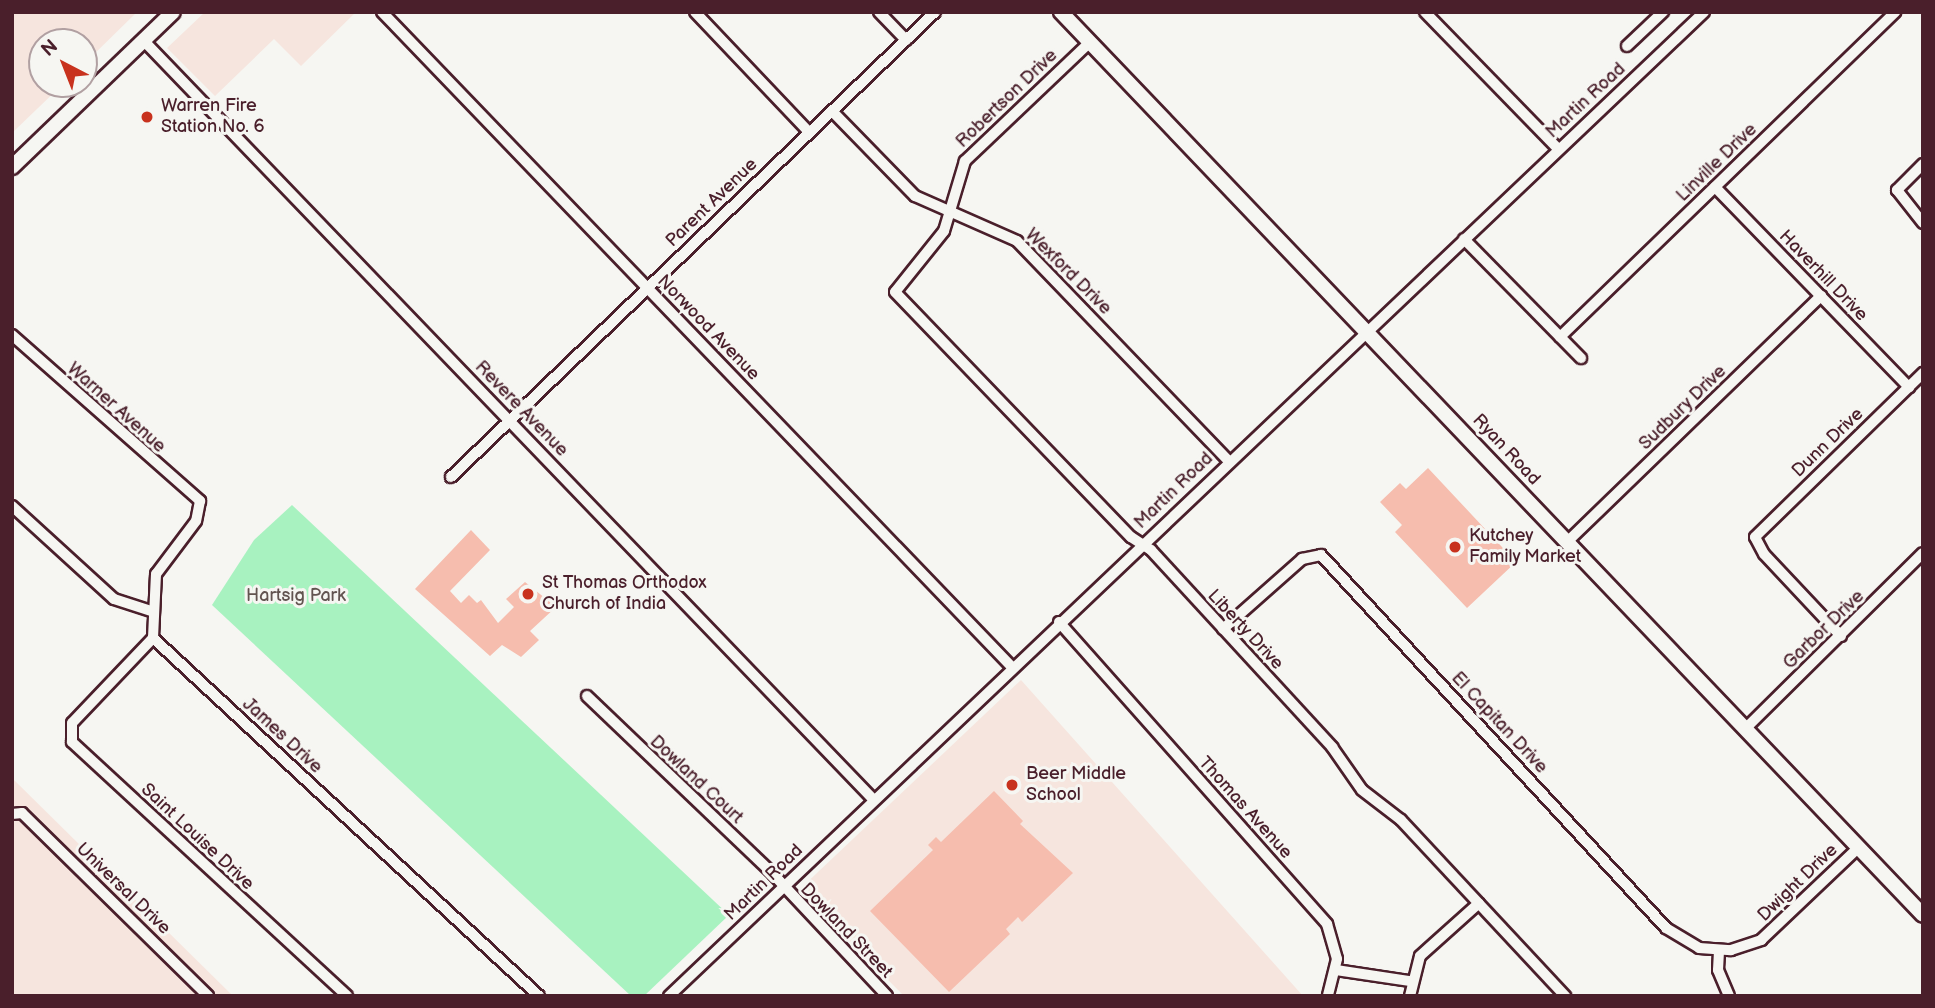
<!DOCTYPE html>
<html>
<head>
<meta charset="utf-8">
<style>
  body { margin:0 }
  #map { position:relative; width:1935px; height:1008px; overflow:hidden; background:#f6f6f2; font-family:"Balsamiq Sans",sans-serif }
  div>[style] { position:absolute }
  .built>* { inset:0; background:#f6e5de }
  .green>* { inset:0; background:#a8f2c0 }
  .building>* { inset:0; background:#f6bdae }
  .roads { filter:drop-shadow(2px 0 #4a1f2b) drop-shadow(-2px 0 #4a1f2b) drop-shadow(0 2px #4a1f2b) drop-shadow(0 -2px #4a1f2b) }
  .street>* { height:10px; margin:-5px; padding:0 5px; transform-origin:5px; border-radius:5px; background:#f6f6f2 }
  .secondary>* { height:14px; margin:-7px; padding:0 7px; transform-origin:7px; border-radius:7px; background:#f6f6f2 }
  .dots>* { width:19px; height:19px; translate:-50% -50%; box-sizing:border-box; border:4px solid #f6f6f2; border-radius:50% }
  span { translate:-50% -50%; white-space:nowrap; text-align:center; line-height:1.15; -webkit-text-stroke:6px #f6f6f2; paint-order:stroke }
  .street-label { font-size:18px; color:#4a1f2b }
  .poi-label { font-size:18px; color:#4a1f2b }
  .left { translate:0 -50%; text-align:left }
  .park-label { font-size:18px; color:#625450 }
  .frame { position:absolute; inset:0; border:14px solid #4a1f2b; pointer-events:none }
  .north { position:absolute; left:28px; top:28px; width:70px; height:70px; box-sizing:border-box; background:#f6f6f2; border:2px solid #b1a0a2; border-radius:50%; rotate:318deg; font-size:19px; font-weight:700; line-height:28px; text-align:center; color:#4a1f2b }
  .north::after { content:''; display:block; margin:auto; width:24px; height:32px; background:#c8321e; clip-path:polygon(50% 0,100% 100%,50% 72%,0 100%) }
</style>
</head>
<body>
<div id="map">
  <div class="built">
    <i style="clip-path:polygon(12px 12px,137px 12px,84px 64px,84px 42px,42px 42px,42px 84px,63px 84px,12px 133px)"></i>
    <i style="clip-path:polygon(205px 12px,356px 12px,301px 66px,274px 39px,215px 96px,167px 48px)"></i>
    <i style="clip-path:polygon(1021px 680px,1303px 996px,904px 996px,799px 890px)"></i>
    <i style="clip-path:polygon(12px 778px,233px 996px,12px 996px)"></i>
  </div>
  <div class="green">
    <i style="clip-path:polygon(292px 505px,729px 915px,644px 996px,631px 996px,212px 605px,254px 540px)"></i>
  </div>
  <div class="building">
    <i style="clip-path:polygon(1428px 468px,1516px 562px,1467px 608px,1395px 532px,1402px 525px,1380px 502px,1400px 483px,1406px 489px)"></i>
    <i style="clip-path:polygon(471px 530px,490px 550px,450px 591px,461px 603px,469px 595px,477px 603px,481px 600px,498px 623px,514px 607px,506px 599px,525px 582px,556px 607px,530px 631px,539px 640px,521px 657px,502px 645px,490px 656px,415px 589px)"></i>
    <i style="clip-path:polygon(994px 791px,1023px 821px,1020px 824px,1073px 873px,1022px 922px,1018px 917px,1006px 929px,1010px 934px,949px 992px,870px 911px,933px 850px,928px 845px,936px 837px,941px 842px)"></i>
  </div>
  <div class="roads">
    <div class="street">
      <i style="left:382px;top:12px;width:907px;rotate:46.12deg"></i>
      <i style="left:695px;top:12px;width:166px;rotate:46.5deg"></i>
      <i style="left:879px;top:12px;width:39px;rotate:46deg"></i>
      <i style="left:1425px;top:12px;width:191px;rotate:45.8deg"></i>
      <i style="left:144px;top:41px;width:1053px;rotate:46.12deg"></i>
      <i style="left:1090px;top:42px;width:173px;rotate:136.4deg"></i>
      <i style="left:965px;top:161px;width:73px;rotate:106.7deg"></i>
      <i style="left:944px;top:231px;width:78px;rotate:128.8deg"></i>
      <i style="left:895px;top:292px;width:340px;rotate:46.1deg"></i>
      <i style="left:1131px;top:537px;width:24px;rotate:33deg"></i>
      <i style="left:1151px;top:550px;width:268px;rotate:47.4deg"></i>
      <i style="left:1332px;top:747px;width:52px;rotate:55.1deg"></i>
      <i style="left:1362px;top:790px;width:49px;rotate:37.6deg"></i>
      <i style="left:1401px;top:820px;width:241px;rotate:47deg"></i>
      <i style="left:1627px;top:46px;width:50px;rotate:-43.4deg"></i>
      <i style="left:832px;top:111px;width:119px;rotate:45.7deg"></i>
      <i style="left:915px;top:196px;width:111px;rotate:23.8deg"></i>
      <i style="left:1017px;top:241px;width:306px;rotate:46.1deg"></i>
      <i style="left:1923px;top:164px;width:37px;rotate:135deg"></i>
      <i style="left:1897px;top:190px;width:42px;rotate:51.8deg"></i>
      <i style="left:1715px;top:187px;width:279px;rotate:45.9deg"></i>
      <i style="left:1464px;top:239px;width:167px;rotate:45.5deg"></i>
      <i style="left:12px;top:335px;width:251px;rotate:41.4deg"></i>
      <i style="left:200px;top:501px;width:20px;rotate:101deg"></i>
      <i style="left:196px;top:521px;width:66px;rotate:127deg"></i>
      <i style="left:156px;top:574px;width:64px;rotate:92.7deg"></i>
      <i style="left:153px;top:638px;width:526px;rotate:42.84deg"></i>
      <i style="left:1560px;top:337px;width:467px;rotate:-44.1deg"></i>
      <i style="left:451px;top:477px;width:671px;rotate:-43.85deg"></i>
      <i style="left:12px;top:506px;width:138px;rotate:42.4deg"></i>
      <i style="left:114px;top:599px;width:39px;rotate:18deg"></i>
      <i style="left:1567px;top:542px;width:354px;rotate:-44.1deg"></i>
      <i style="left:1059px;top:622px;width:404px;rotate:48.4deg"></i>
      <i style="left:1327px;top:924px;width:36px;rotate:74deg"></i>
      <i style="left:1337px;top:959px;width:38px;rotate:104deg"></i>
      <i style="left:1223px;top:629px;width:106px;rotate:-41.5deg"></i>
      <i style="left:1302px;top:559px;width:19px;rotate:-12deg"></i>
      <i style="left:1321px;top:555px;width:508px;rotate:47.23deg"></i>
      <i style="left:1666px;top:928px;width:39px;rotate:31deg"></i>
      <i style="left:1699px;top:948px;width:32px;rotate:4deg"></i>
      <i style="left:1731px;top:950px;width:32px;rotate:-18deg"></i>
      <i style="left:1761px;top:940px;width:135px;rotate:-43.5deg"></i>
      <i style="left:1841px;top:636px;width:112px;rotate:-133.2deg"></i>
      <i style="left:1764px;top:554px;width:19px;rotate:-118deg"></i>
      <i style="left:1755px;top:537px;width:235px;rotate:-44.3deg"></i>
      <i style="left:153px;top:638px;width:117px;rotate:133.6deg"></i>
      <i style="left:72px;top:723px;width:19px;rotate:90deg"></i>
      <i style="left:72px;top:742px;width:374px;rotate:42.7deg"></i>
      <i style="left:587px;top:696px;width:257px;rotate:43.7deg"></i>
      <i style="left:773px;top:874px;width:167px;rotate:46.9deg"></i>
      <i style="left:1745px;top:729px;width:250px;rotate:-44.7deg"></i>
      <i style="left:12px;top:814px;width:10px;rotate:-6deg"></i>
      <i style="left:22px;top:813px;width:261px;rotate:44.5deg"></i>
      <i style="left:1719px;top:951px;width:19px;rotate:93deg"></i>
      <i style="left:1718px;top:970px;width:28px;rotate:67deg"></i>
      <i style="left:1336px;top:970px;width:75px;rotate:8.5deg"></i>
      <i style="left:669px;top:996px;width:1428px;rotate:-43.55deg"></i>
      <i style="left:1410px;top:996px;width:41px;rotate:-76deg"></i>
      <i style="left:1420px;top:956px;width:79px;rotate:-41.9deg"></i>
    </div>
    <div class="secondary">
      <i style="left:1061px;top:12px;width:1248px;rotate:46.33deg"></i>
      <i style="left:12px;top:167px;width:223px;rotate:-43.9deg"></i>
    </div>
  </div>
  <div class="dots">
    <i style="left:147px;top:117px;background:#c8321e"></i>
    <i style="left:1455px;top:547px;background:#c8321e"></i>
    <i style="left:528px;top:594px;background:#c8321e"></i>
    <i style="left:1012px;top:785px;background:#c8321e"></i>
  </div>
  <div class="street-label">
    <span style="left:1007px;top:99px;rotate:-44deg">Robertson Drive</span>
    <span style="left:1586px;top:101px;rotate:-43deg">Martin Road</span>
    <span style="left:1717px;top:163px;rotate:-44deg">Linville Drive</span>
    <span style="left:712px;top:203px;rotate:-44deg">Parent Avenue</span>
    <span style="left:1068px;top:272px;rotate:45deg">Wexford Drive</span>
    <span style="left:1823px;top:276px;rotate:46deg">Haverhill Drive</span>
    <span style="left:708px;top:328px;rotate:46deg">Norwood Avenue</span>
    <span style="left:116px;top:408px;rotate:42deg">Warner Avenue</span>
    <span style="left:1683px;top:408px;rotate:-44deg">Sudbury Drive</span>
    <span style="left:521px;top:409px;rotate:46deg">Revere Avenue</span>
    <span style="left:1828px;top:443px;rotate:-44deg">Dunn Drive</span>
    <span style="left:1506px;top:450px;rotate:47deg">Ryan Road</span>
    <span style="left:1174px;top:491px;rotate:-44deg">Martin Road</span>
    <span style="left:1245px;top:630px;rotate:47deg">Liberty Drive</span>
    <span style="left:1824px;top:630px;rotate:-44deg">Garbor Drive</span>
    <span style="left:1499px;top:723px;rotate:47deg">El Capitan Drive</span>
    <span style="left:282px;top:736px;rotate:43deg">James Drive</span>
    <span style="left:696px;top:780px;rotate:43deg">Dowland Court</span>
    <span style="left:1245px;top:808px;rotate:48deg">Thomas Avenue</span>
    <span style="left:197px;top:837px;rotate:43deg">Saint Louise Drive</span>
    <span style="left:764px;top:883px;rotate:-44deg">Martin Road</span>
    <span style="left:1798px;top:883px;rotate:-44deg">Dwight Drive</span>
    <span style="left:123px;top:889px;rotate:44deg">Universal Drive</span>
    <span style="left:846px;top:931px;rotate:46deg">Dowland Street</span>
  </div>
  <div class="poi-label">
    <span class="left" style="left:161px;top:117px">Warren Fire<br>Station No. 6</span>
    <span class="left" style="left:1469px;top:547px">Kutchey<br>Family Market</span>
    <span class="left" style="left:542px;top:594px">St Thomas Orthodox<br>Church of India</span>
    <span class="left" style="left:1026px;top:785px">Beer Middle<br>School</span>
  </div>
  <div class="park-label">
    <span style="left:296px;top:596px">Hartsig Park</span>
  </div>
  <div class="frame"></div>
  <div class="north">N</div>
</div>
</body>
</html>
